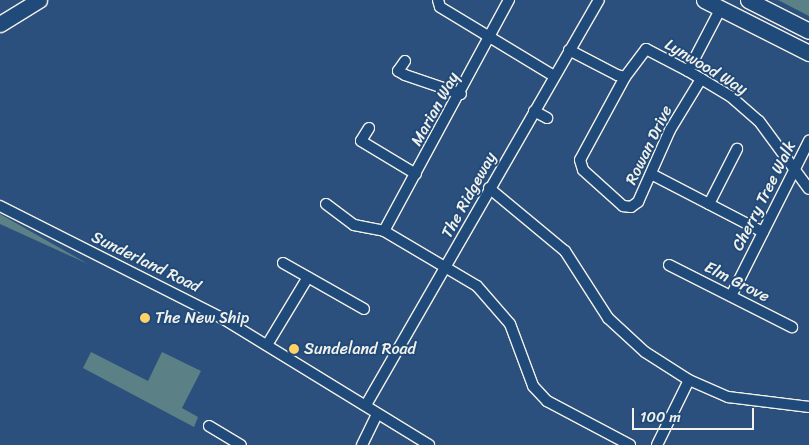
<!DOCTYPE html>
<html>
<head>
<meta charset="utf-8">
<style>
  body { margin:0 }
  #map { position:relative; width:809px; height:445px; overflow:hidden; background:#2c507e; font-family:Sriracha,sans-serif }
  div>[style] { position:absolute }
  .green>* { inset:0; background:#5b8187 }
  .roads { filter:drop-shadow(1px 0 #f4f1e8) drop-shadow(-1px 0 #f4f1e8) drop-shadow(0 1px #f4f1e8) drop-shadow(0 -1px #f4f1e8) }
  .minor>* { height:10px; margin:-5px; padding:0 5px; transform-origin:5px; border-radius:5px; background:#1f4a7a }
  .highway>* { height:15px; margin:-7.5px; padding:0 7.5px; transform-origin:7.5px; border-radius:7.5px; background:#1f4a7a }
  .dots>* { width:14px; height:14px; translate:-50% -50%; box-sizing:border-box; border:2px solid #1f4a7a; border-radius:50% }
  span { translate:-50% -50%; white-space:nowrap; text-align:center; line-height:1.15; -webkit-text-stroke:4px #1f4a7a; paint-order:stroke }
  .street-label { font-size:16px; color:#f4f1e8 }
  .poi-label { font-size:16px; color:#f4f1e8 }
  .left { translate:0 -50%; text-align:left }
  .scale { position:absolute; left:632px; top:408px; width:122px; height:22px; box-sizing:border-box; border:2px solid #f4f1e8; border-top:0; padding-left:6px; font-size:15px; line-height:18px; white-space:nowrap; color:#f4f1e8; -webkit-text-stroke:4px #1f4a7a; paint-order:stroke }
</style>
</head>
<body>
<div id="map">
  <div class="green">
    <i style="clip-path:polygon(778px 0,809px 0,809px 16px)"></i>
    <i style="clip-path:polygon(0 214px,88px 264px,0 224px)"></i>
    <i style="clip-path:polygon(91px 352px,148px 381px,162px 352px,201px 371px,182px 408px,198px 417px,194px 427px,83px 368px)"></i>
  </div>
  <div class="roads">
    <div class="minor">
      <i style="left:438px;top:0;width:7px;rotate:74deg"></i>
      <i style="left:440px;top:7px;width:133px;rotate:31.2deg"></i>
      <i style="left:569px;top:50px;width:54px;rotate:27.5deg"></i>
      <i style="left:617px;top:75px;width:8px;rotate:14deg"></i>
      <i style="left:625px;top:77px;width:35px;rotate:-53deg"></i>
      <i style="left:646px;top:49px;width:47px;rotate:27.6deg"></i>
      <i style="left:688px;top:71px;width:49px;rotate:30.8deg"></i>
      <i style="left:730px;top:96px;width:38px;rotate:41deg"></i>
      <i style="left:759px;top:121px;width:84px;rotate:53.7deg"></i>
      <i style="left:405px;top:61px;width:12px;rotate:125deg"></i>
      <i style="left:398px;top:71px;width:8px;rotate:30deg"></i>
      <i style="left:405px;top:75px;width:59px;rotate:18.7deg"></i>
      <i style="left:688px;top:71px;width:71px;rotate:-62.4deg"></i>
      <i style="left:625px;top:77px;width:94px;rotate:118.5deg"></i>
      <i style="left:580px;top:160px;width:10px;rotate:73deg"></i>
      <i style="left:583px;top:170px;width:54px;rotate:42deg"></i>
      <i style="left:623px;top:206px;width:8px;rotate:7deg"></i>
      <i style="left:631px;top:207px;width:9px;rotate:-36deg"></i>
      <i style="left:638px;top:202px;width:79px;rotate:-66deg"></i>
      <i style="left:670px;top:130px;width:60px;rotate:-58.7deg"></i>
      <i style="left:534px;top:111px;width:15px;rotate:28deg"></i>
      <i style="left:369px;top:128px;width:15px;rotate:122deg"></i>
      <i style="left:361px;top:141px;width:64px;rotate:31deg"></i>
      <i style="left:653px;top:175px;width:124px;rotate:27.4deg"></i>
      <i style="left:489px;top:188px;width:99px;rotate:39.7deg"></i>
      <i style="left:565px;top:251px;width:80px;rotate:57.3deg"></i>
      <i style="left:608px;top:318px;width:50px;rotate:42.6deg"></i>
      <i style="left:645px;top:352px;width:52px;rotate:32.5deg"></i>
      <i style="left:689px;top:380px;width:43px;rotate:23.6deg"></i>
      <i style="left:728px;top:397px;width:82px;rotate:7deg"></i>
      <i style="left:326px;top:204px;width:35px;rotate:37deg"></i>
      <i style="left:354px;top:225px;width:31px;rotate:11deg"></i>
      <i style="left:384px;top:231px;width:108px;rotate:30.6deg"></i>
      <i style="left:477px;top:286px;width:50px;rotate:49deg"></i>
      <i style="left:510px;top:324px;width:66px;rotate:69.6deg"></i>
      <i style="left:533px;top:386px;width:21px;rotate:47deg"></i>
      <i style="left:547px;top:401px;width:94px;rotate:27.9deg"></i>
      <i style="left:709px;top:204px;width:62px;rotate:-63deg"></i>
      <i style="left:0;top:206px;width:249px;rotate:26.8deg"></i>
      <i style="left:222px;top:318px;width:243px;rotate:31.5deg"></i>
      <i style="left:384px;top:231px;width:263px;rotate:-61.6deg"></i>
      <i style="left:283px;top:263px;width:93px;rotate:29.6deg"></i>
      <i style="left:669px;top:265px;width:138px;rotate:26.8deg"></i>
      <i style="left:731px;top:296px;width:174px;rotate:-63.3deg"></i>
      <i style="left:267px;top:345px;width:79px;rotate:-58.9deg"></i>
      <i style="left:366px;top:405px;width:467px;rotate:-60.1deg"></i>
      <i style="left:209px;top:426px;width:37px;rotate:31deg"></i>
      <i style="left:362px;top:445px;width:34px;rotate:-64deg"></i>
      <i style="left:657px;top:445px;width:72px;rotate:-63.8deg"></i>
    </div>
    <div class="highway">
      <i style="left:704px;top:0;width:118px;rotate:26.8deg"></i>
      <i style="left:748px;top:0;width:68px;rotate:26.9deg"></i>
      <i style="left:0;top:24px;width:46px;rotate:-31.6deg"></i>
    </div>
  </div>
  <div class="dots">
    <i style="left:145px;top:318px;background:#ffd166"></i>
    <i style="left:294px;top:349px;background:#ffd166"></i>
  </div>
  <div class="street-label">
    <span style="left:706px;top:67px;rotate:31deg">Lynwood Way</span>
    <span style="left:435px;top:109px;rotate:-61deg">Marian Way</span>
    <span style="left:649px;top:145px;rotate:-64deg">Rowan Drive</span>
    <span style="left:469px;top:195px;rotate:-61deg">The Ridgeway</span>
    <span style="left:764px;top:196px;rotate:-63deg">Cherry Tree Walk</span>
    <span style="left:146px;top:262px;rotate:26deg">Sunderland Road</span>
    <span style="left:737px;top:282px;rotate:27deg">Elm Grove</span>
  </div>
  <div class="poi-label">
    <span class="left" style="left:155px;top:318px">The New Ship</span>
    <span class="left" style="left:304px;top:349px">Sundeland Road</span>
  </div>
  <div class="scale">100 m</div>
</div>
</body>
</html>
